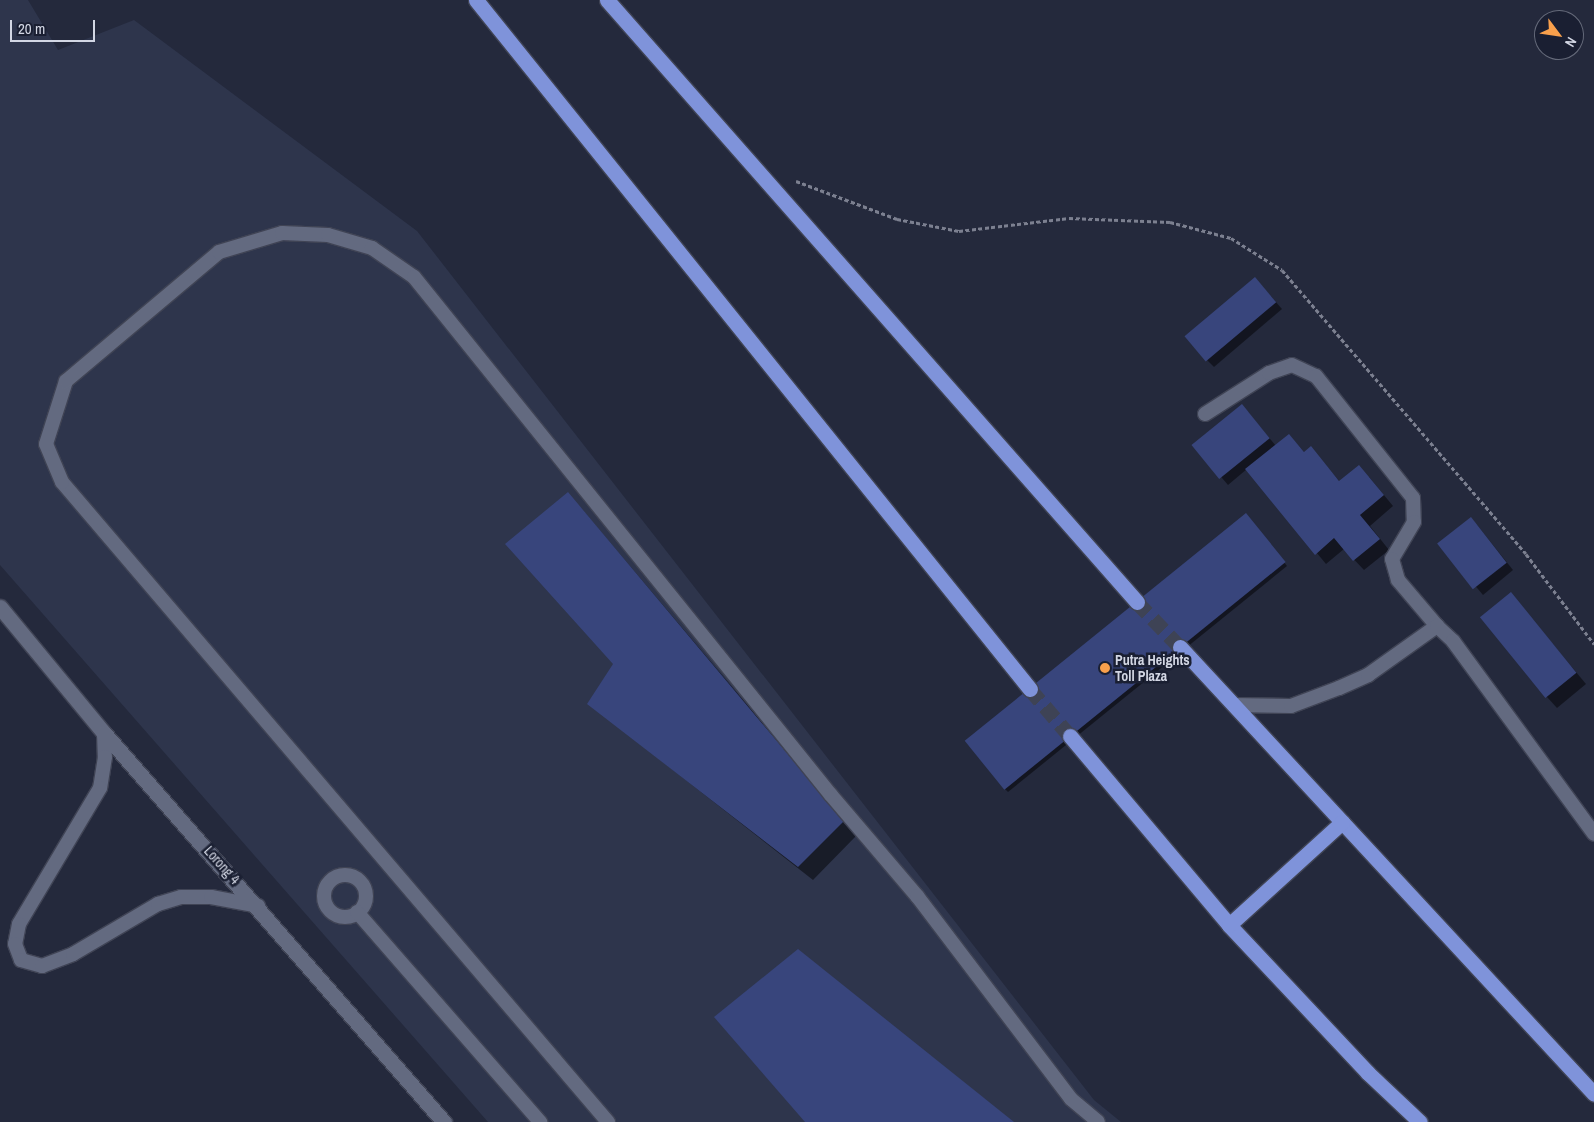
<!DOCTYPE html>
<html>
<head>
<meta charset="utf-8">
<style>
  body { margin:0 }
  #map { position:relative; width:1594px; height:1122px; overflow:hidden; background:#24293c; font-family:"Archivo Narrow",sans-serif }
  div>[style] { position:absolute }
  .built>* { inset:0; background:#2e354c }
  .shadow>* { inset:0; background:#0007 }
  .building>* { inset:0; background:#38457c; transform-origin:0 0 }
  .highway-tunnel>* { height:15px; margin-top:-7.5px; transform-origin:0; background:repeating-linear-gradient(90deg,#3e4355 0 15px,transparent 0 23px) }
  .path>* { height:3px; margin-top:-1.5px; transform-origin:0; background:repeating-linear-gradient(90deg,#7c8090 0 4px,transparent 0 6.5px) }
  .roads { filter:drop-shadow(1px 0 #404455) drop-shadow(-1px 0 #404455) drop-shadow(0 1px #404455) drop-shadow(0 -1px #404455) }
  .lane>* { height:14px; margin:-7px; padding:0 7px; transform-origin:7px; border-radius:7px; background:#636a80 }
  .lane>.ring { margin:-7px; padding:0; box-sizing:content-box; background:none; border:14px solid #636a80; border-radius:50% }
  .street>* { height:15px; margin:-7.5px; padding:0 7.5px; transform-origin:7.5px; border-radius:7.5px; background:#636a80 }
  .highway>* { height:15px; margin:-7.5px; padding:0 7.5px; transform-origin:7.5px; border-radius:7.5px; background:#7f93da }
  .dots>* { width:14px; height:14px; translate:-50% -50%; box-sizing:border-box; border:2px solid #1a1f32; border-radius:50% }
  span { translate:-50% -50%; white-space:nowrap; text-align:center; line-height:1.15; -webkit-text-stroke:5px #1a1f32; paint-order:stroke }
  .poi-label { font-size:14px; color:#d3d7e4; font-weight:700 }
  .left { translate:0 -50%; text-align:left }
  .street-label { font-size:14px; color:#d3d7e4 }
  .north { position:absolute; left:1534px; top:10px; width:50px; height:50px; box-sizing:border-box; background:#1a1f32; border:1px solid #646979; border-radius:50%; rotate:121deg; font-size:14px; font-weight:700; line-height:20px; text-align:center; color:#d3d7e4 }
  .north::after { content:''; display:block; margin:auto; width:18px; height:22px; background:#f9a04c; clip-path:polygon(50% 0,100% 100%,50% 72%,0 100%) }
  .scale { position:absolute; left:10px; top:20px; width:85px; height:22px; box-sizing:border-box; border:2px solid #d3d7e4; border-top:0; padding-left:6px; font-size:15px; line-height:18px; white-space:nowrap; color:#d3d7e4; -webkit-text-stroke:4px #1a1f32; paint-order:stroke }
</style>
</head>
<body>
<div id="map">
  <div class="built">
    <i style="clip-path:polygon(0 0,28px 0,58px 50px,134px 20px,417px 231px,1094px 1100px,1121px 1122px,488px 1122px,0 565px)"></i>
  </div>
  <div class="shadow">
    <i style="clip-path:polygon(1262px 286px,1282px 309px,1214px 367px,1207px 360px)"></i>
    <i style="clip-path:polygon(1248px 412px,1276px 446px,1289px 435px,1305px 453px,1311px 448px,1340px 482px,1369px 477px,1393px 506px,1370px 526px,1389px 550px,1364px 570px,1344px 549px,1326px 564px,1247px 469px,1228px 485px,1194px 445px)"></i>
    <i style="clip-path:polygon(581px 508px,857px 835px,813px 880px,589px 704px,614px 664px)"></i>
    <i style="clip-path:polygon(1249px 518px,1287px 566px,1008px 792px,1005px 789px)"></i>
    <i style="clip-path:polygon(1477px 525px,1513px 570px,1483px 595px,1440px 544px)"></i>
    <i style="clip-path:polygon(1511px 594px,1586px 684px,1557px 708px,1547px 697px)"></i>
  </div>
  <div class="building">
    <i style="left:1255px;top:277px;width:33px;height:92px;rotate:50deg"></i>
    <i style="left:1242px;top:404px;width:44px;height:65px;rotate:51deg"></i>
    <i style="clip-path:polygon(1289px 434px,1304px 452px,1311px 446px,1339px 481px,1359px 465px,1384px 495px,1360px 515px,1380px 539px,1353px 561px,1334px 538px,1315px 555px,1245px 469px)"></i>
    <i style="clip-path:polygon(568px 492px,844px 821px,798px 867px,587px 704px,613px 664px,505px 544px)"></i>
    <i style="left:1246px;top:513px;width:63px;height:362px;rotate:51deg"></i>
    <i style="left:1471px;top:517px;width:58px;height:43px;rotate:52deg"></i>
    <i style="left:1511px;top:592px;width:104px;height:40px;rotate:51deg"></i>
    <i style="clip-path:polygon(798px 949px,1014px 1122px,805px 1122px,714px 1017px)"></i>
  </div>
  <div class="highway-tunnel">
    <i style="left:1137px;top:602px;width:62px;rotate:46.3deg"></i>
    <i style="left:1030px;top:689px;width:62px;rotate:49.6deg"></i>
  </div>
  <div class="path">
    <i style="left:796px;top:181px;width:108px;rotate:20.6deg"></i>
    <i style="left:897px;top:219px;width:63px;rotate:11deg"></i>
    <i style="left:959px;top:231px;width:111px;rotate:-6.7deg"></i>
    <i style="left:1069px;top:218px;width:101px;rotate:2.3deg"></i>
    <i style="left:1170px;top:222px;width:63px;rotate:14.7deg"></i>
    <i style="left:1231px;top:238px;width:60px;rotate:32.1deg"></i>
    <i style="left:1282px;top:270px;width:374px;rotate:49.3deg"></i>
    <i style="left:1526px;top:554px;width:113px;rotate:52.9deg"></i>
  </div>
  <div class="roads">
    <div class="lane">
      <i style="left:1205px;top:414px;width:76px;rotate:-32.6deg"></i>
      <i style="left:1269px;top:373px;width:24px;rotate:-19deg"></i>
      <i style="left:1292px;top:365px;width:26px;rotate:25deg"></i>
      <i style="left:1316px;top:376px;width:156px;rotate:51.5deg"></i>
      <i style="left:1413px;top:498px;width:24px;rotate:88deg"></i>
      <i style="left:1414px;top:522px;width:43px;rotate:120.7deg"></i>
      <i style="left:1392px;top:559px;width:22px;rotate:74deg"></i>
      <i style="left:1398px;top:580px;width:60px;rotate:49.7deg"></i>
      <i style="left:1234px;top:705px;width:57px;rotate:1deg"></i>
      <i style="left:1291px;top:706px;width:51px;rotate:-20.6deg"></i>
      <i style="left:1339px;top:688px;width:32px;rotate:-24deg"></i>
      <i style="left:1368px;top:675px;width:85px;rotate:-35.4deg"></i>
      <i style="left:1437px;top:626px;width:22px;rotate:43deg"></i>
      <i style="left:1453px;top:641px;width:239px;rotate:53.8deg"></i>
      <i style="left:104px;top:733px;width:24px;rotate:88deg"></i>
      <i style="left:105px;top:757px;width:31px;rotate:99deg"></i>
      <i style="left:100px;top:788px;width:158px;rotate:120.8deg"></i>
      <i style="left:19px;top:924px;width:20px;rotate:101deg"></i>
      <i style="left:15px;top:944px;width:17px;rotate:69deg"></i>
      <i style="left:21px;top:960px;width:22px;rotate:16deg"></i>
      <i style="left:42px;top:966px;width:33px;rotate:-21deg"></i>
      <i style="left:73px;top:954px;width:99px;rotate:-30.5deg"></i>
      <i style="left:158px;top:904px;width:24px;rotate:-17deg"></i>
      <i style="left:181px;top:897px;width:30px"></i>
      <i style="left:211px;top:897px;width:48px;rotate:10.8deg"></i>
      <i class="ring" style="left:324px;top:875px;width:28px;height:28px"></i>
      <i style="left:357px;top:912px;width:279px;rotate:48.9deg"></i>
      <i style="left:608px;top:1122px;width:841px;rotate:-130.47deg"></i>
      <i style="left:62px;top:482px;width:41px;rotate:-112.8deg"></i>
      <i style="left:46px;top:444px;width:66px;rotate:-72.4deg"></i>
      <i style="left:66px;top:381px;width:200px;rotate:-40.1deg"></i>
      <i style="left:219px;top:252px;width:66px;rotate:-16.8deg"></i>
      <i style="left:282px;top:233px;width:46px;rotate:2.5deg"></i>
      <i style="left:328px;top:235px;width:46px;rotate:16.5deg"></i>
      <i style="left:372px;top:248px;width:51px;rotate:34.6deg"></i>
      <i style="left:414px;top:277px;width:665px;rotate:51.17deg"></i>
      <i style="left:831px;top:795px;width:133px;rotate:49.6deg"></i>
      <i style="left:917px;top:896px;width:255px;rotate:52.8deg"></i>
      <i style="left:1071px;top:1099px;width:35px;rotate:40deg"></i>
    </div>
    <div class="street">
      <i style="left:0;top:607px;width:163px;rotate:50.5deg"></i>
      <i style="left:104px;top:733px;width:517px;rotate:48.85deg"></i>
    </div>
    <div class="highway">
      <i style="left:476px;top:0;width:884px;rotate:51.2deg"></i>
      <i style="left:607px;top:0;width:802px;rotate:48.64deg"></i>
      <i style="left:1180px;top:647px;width:609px;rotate:47.19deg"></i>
      <i style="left:1070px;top:736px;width:247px;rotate:49.9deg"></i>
      <i style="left:1229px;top:925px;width:203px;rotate:46.8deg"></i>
      <i style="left:1368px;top:1073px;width:71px;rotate:43.3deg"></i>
      <i style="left:1229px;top:925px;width:153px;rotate:-42.3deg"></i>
    </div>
  </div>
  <div class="dots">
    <i style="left:1105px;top:668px;background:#f9a04c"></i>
  </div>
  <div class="poi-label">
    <span class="left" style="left:1115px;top:668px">Putra Heights<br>Toll Plaza</span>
  </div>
  <div class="street-label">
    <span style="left:222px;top:865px;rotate:48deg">Lorong 4</span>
  </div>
  <div class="north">N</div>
  <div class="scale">20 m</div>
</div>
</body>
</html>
